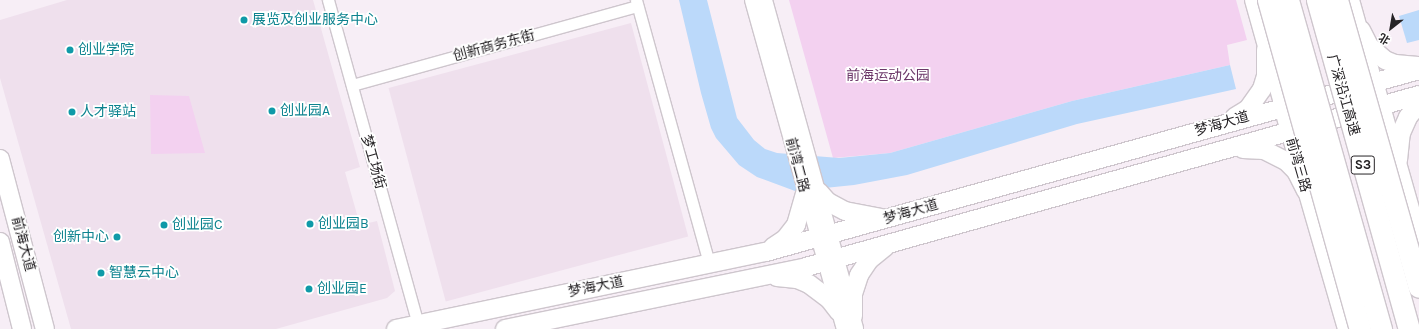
<!DOCTYPE html>
<html>
<head>
<meta charset="utf-8">
<style>
  body { margin:0 }
  #map { position:relative; width:1419px; height:329px; overflow:hidden; background:#f7eef6; font-family:Karla,"Noto Sans SC",sans-serif }
  div>[style] { position:absolute }
  .built>* { inset:0; background:#efe0ed; transform-origin:0 0 }
  .green>* { inset:0; background:#f3d1f0 }
  .water>* { inset:0; background:#bbd9fa }
  .roads { filter:drop-shadow(1px 0 #cec6cd) drop-shadow(-1px 0 #cec6cd) drop-shadow(0 1px #cec6cd) drop-shadow(0 -1px #cec6cd) }
  .minor>* { height:11px; margin:-5.5px; padding:0 5.5px; transform-origin:5.5px; border-radius:5.5px; background:#fff }
  .tertiary>* { height:14px; margin:-7px; padding:0 7px; transform-origin:7px; border-radius:7px; background:#fff }
  .secondary>* { height:16px; margin:-8px; padding:0 8px; transform-origin:8px; border-radius:8px; background:#fff }
  .primary>* { height:18px; margin:-9px; padding:0 9px; transform-origin:9px; border-radius:9px; background:#fff }
  .bridges { filter:drop-shadow(1px 0 #cec6cd) drop-shadow(-1px 0 #cec6cd) drop-shadow(0 1px #cec6cd) drop-shadow(0 -1px #cec6cd) }
  .motorway-bridge>* { height:21px; margin:-10.5px; padding:0 10.5px; transform-origin:10.5px; border-radius:10.5px; background:#fff }
  .dots>* { width:11px; height:11px; translate:-50% -50%; box-sizing:border-box; border:2px solid #fff; border-radius:50% }
  span { translate:-50% -50%; white-space:nowrap; text-align:center; line-height:1.15; -webkit-text-stroke:3.5px #fff; paint-order:stroke }
  .shield-label span { padding:1px 3px; background:#fff; border:1px solid; border-radius:3px; -webkit-text-stroke-width:0 }
  .shield-label { font-size:13px; color:#262326; font-weight:700 }
  .culture-label { font-size:14px; color:#0d838f }
  .left { translate:0 -50%; text-align:left }
  .right { translate:-100% -50%; text-align:right }
  .street-label { font-size:14px; color:#262326 }
  .park-label { font-size:14px; color:#6c3869 }
  .north { position:absolute; left:1371px; top:8px; width:40px; height:40px; -webkit-text-stroke:3px #fff; paint-order:stroke; rotate:211deg; font-size:11px; font-weight:700; line-height:16px; text-align:center; color:#262326 }
  .north::after { content:''; display:block; margin:auto; width:14px; height:18px; background:#262326; clip-path:polygon(50% 0,100% 100%,50% 72%,0 100%) }
</style>
</head>
<body>
<div id="map">
  <div class="built">
    <i style="clip-path:polygon(67px 0,313px 0,360px 167px,345px 172px,360px 225px,377px 221px,395px 291px,387px 298px,276px 329px,71px 329px,0 78px,0 20px)"></i>
    <i style="left:631px;top:23px;width:221px;height:251px;rotate:75deg"></i>
  </div>
  <div class="green">
    <i style="clip-path:polygon(789px 0,1236px 0,1247px 40px,1227px 45px,1230px 65px,1072px 101px,890px 153px,833px 158px)"></i>
    <i style="clip-path:polygon(150px 95px,189px 96px,205px 153px,151px 154px)"></i>
  </div>
  <div class="water">
    <i style="clip-path:polygon(679px 0,707px 0,737px 118px,754px 140px,765px 149px,777px 153px,839px 158px,890px 153px,1072px 101px,1230px 65px,1236px 89px,1077px 124px,907px 175px,854px 185px,795px 191px,757px 177px,739px 165px,716px 138px,711px 128px,701px 93px)"></i>
    <i style="clip-path:polygon(1419px 10px,1419px 40px,1407px 43px,1399px 16px)"></i>
  </div>
  <div class="roads">
    <div class="minor">
      <i style="left:328px;top:0;width:336px;rotate:74.5deg"></i>
      <i style="left:636px;top:0;width:274px;rotate:74.5deg"></i>
      <i style="left:352px;top:85px;width:296px;rotate:-15.5deg"></i>
    </div>
    <div class="tertiary">
      <i style="left:752px;top:0;width:342px;rotate:74.4deg"></i>
      <i style="left:765px;top:0;width:341px;rotate:74.5deg"></i>
      <i style="left:1252px;top:0;width:111px;rotate:74.3deg"></i>
      <i style="left:1352px;top:0;width:85px;rotate:74.3deg"></i>
    </div>
    <div class="secondary">
      <i style="left:1375px;top:82px;width:160px;rotate:74.1deg"></i>
      <i style="left:1282px;top:107px;width:231px;rotate:73.9deg"></i>
    </div>
    <div class="primary">
      <i style="left:1361px;top:30px;width:18px;rotate:63deg"></i>
      <i style="left:1369px;top:46px;width:21px;rotate:41deg"></i>
      <i style="left:1385px;top:60px;width:11px;rotate:22deg"></i>
      <i style="left:1395px;top:64px;width:23px;rotate:5deg"></i>
      <i style="left:1235px;top:117px;width:15px;rotate:-32deg"></i>
      <i style="left:1248px;top:109px;width:24px;rotate:-55deg"></i>
      <i style="left:1262px;top:89px;width:14px;rotate:-73deg"></i>
      <i style="left:1266px;top:76px;width:26px;rotate:-90deg"></i>
      <i style="left:1243px;top:149px;width:21px;rotate:3deg"></i>
      <i style="left:1264px;top:150px;width:25px;rotate:27deg"></i>
      <i style="left:1286px;top:161px;width:14px;rotate:45deg"></i>
      <i style="left:1296px;top:171px;width:22px;rotate:63deg"></i>
      <i style="left:0;top:159px;width:176px;rotate:75.2deg"></i>
      <i style="left:1398px;top:160px;width:27px;rotate:-84deg"></i>
      <i style="left:1401px;top:133px;width:17px;rotate:-66deg"></i>
      <i style="left:1408px;top:117px;width:17px;rotate:-50deg"></i>
      <i style="left:819px;top:192px;width:13px;rotate:48deg"></i>
      <i style="left:828px;top:202px;width:19px;rotate:28deg"></i>
      <i style="left:845px;top:211px;width:36px;rotate:11deg"></i>
      <i style="left:0;top:242px;width:90px;rotate:75.8deg"></i>
      <i style="left:773px;top:247px;width:14px;rotate:-34deg"></i>
      <i style="left:785px;top:239px;width:18px;rotate:-52deg"></i>
      <i style="left:796px;top:225px;width:32px;rotate:-74deg"></i>
      <i style="left:777px;top:277px;width:20px;rotate:6deg"></i>
      <i style="left:797px;top:279px;width:13px;rotate:23deg"></i>
      <i style="left:809px;top:284px;width:25px;rotate:37deg"></i>
      <i style="left:829px;top:299px;width:16px;rotate:52deg"></i>
      <i style="left:853px;top:316px;width:22px;rotate:-90deg"></i>
      <i style="left:853px;top:294px;width:20px;rotate:-72deg"></i>
      <i style="left:859px;top:275px;width:18px;rotate:-56deg"></i>
      <i style="left:869px;top:260px;width:21px;rotate:-39deg"></i>
      <i style="left:396px;top:329px;width:378px;rotate:-11.8deg"></i>
      <i style="left:766px;top:252px;width:678px;rotate:-15.57deg"></i>
      <i style="left:505px;top:329px;width:307px;rotate:-11.6deg"></i>
      <i style="left:806px;top:267px;width:637px;rotate:-15.67deg"></i>
    </div>
  </div>
  <div class="bridges">
    <div class="motorway-bridge">
      <i style="left:1268px;top:0;width:342px;rotate:74.4deg"></i>
      <i style="left:1288px;top:0;width:342px;rotate:74.2deg"></i>
      <i style="left:1317px;top:0;width:342px;rotate:74.4deg"></i>
      <i style="left:1337px;top:0;width:298px;rotate:74.1deg"></i>
    </div>
  </div>
  <div class="dots">
    <i style="left:244px;top:20px;background:#0f9aa8"></i>
    <i style="left:70px;top:50px;background:#0f9aa8"></i>
    <i style="left:272px;top:111px;background:#0f9aa8"></i>
    <i style="left:72px;top:112px;background:#0f9aa8"></i>
    <i style="left:310px;top:224px;background:#0f9aa8"></i>
    <i style="left:164px;top:225px;background:#0f9aa8"></i>
    <i style="left:117px;top:237px;background:#0f9aa8"></i>
    <i style="left:101px;top:273px;background:#0f9aa8"></i>
    <i style="left:309px;top:289px;background:#0f9aa8"></i>
  </div>
  <div class="shield-label">
    <span style="left:1363px;top:165px">S3</span>
  </div>
  <div class="culture-label">
    <span class="left" style="left:252px;top:20px">展览及创业服务中心</span>
    <span class="left" style="left:78px;top:50px">创业学院</span>
    <span class="left" style="left:280px;top:111px">创业园A</span>
    <span class="left" style="left:80px;top:112px">人才驿站</span>
    <span class="left" style="left:318px;top:224px">创业园B</span>
    <span class="left" style="left:172px;top:225px">创业园C</span>
    <span class="right" style="left:109px;top:237px">创新中心</span>
    <span class="left" style="left:109px;top:273px">智慧云中心</span>
    <span class="left" style="left:317px;top:289px">创业园E</span>
  </div>
  <div class="street-label">
    <span style="left:494px;top:46px;rotate:-15deg">创新商务东街</span>
    <span style="left:1343px;top:95px;rotate:74deg">广深沿江高速</span>
    <span style="left:1222px;top:124px;rotate:-16deg">梦海大道</span>
    <span style="left:373px;top:162px;rotate:74deg">梦工场街</span>
    <span style="left:797px;top:165px;rotate:75deg">前湾二路</span>
    <span style="left:1298px;top:165px;rotate:74deg">前湾三路</span>
    <span style="left:911px;top:212px;rotate:-16deg">梦海大道</span>
    <span style="left:23px;top:244px;rotate:75deg">前海大道</span>
    <span style="left:596px;top:287px;rotate:-11deg">梦海大道</span>
  </div>
  <div class="park-label">
    <span style="left:888px;top:76px">前海运动公园</span>
  </div>
  <div class="north">北</div>
</div>
</body>
</html>
